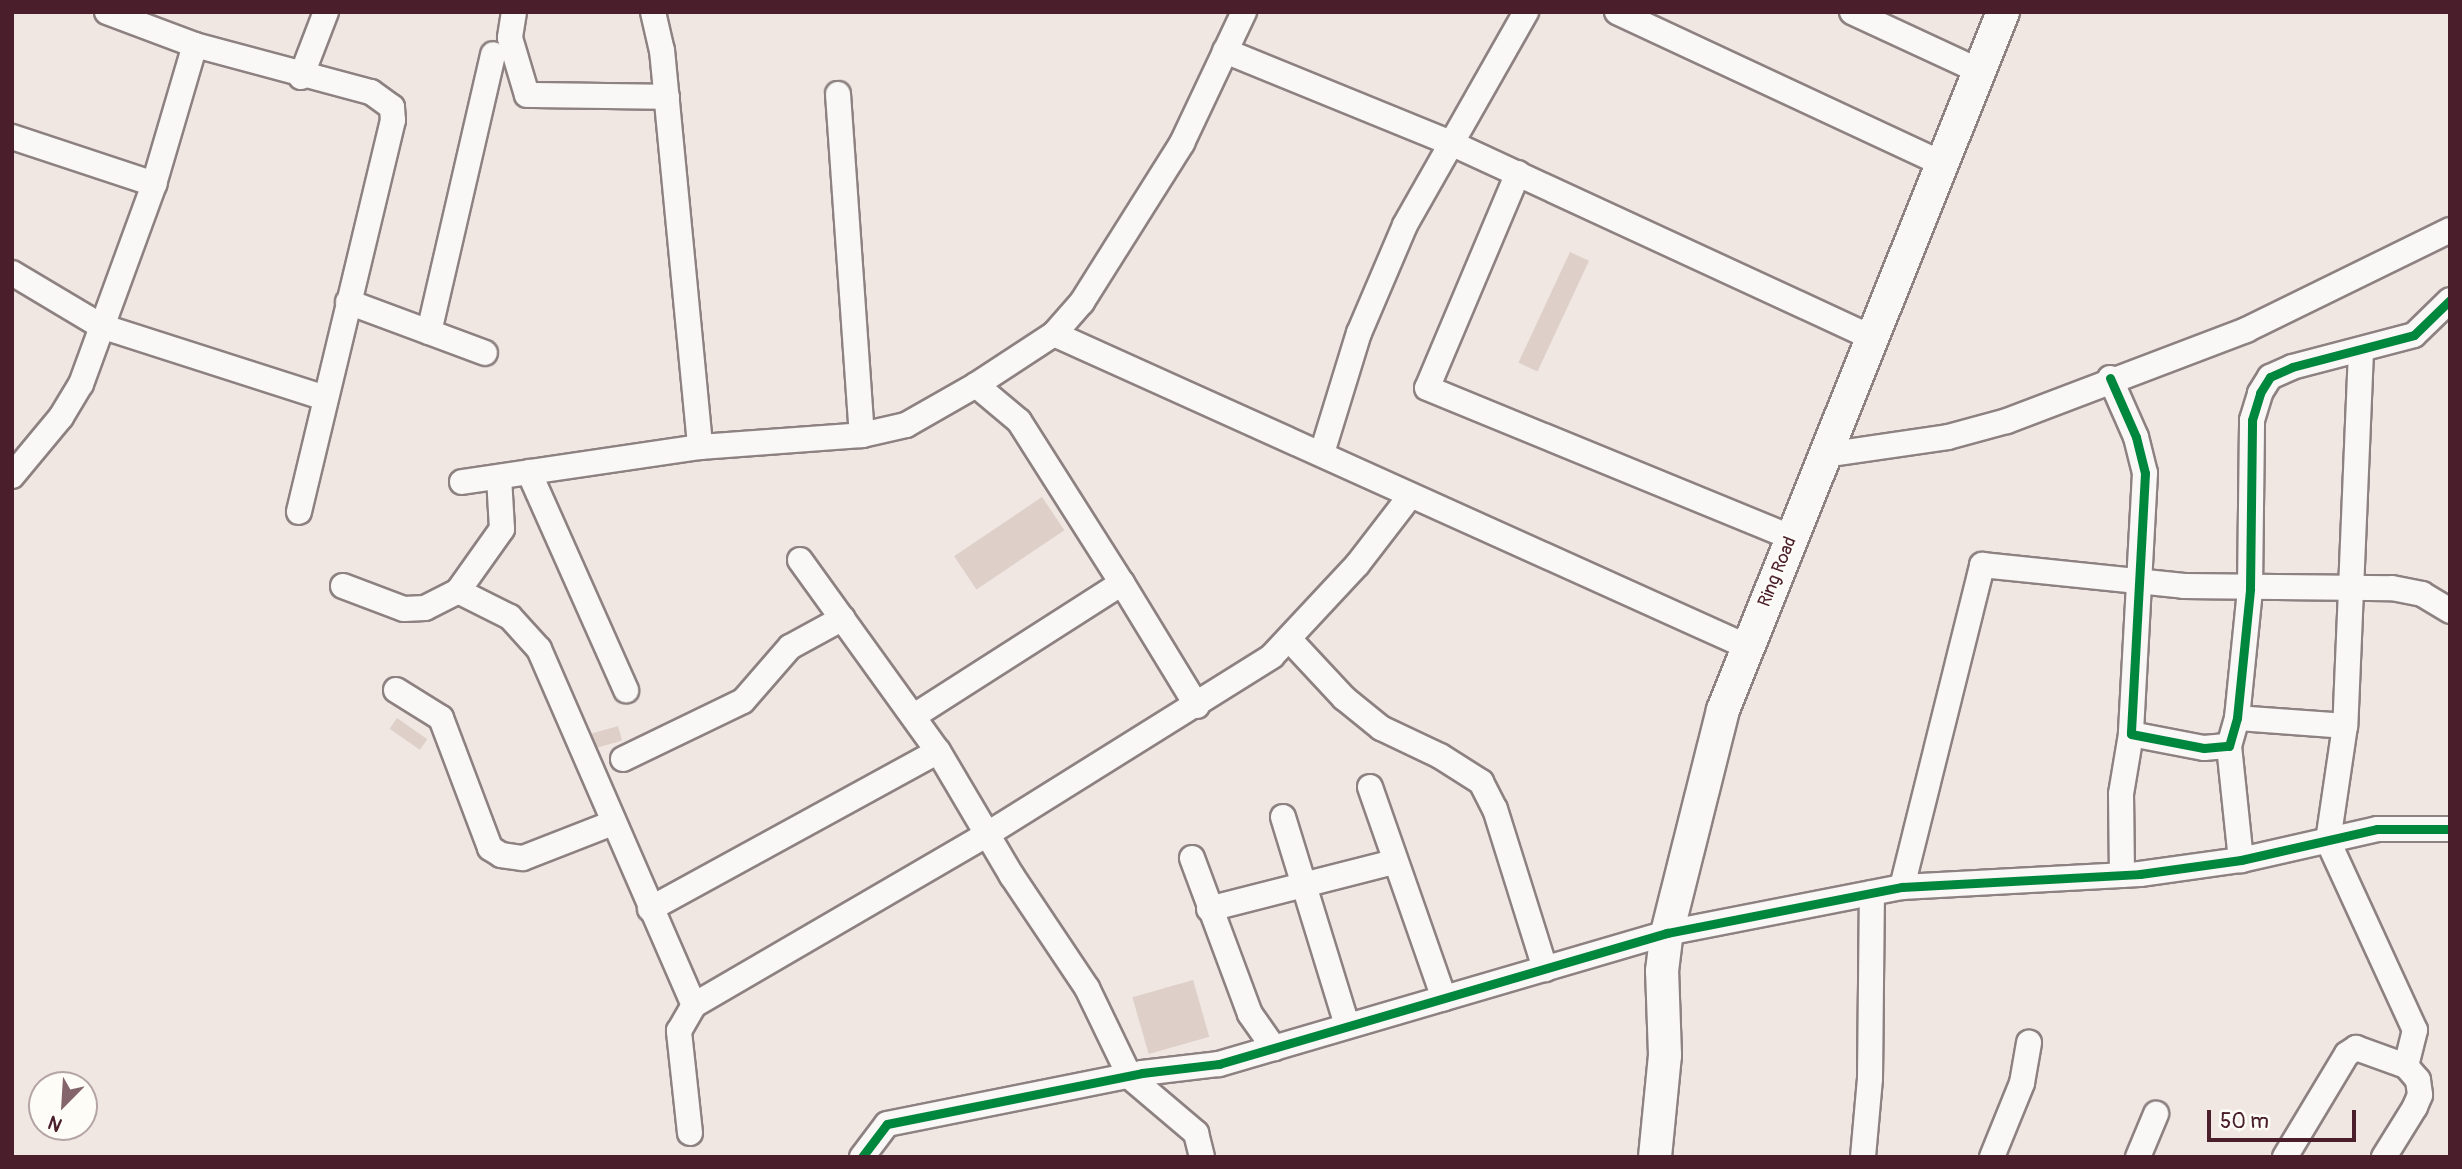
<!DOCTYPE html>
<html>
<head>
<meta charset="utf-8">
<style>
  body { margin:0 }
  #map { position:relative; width:2462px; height:1169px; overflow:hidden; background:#f0e7e2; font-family:Pangolin,sans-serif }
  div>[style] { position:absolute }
  .building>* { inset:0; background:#decfc9; transform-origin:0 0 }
  .roads { filter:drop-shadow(2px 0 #8d8181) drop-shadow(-2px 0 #8d8181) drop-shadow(0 2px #8d8181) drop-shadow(0 -2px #8d8181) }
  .minor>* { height:24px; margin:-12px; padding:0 12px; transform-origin:12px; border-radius:12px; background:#f9f8f6 }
  .major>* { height:32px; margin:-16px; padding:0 16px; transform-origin:16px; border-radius:16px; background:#f9f8f6 }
  .cycleway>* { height:9px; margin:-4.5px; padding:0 4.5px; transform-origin:4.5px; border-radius:4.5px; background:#00873e }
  span { translate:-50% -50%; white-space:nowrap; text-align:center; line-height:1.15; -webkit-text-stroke:5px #fdfcf7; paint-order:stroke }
  .street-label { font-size:18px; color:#4a1f2b }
  .frame { position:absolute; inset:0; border:14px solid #4a1f2b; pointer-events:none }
  .north { position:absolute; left:28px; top:1071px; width:70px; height:70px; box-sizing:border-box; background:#fdfcf7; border:2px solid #b5a4a5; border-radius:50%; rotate:204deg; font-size:19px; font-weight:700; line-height:28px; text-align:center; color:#4a1f2b }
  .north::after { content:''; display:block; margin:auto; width:24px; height:32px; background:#84656b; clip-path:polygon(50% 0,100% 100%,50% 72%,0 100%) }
  .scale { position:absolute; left:2207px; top:1110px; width:149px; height:32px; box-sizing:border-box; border:4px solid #4a1f2b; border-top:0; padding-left:9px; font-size:21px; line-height:24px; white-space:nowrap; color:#4a1f2b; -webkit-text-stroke:5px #fdfcf7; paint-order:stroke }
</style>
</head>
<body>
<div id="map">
  <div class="building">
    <i style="left:1570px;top:252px;width:21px;height:122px;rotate:25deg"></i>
    <i style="left:1042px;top:497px;width:40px;height:106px;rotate:56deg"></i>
    <i style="left:397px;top:718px;width:37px;height:13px;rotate:35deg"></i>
    <i style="left:618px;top:726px;width:15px;height:38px;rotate:74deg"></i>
    <i style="left:1193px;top:980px;width:59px;height:63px;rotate:74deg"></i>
  </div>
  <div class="roads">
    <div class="minor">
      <i style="left:514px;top:12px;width:26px;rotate:99deg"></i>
      <i style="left:510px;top:38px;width:59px;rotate:73.4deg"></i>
      <i style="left:527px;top:95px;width:140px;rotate:0.8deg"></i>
      <i style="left:653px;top:12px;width:39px;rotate:77deg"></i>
      <i style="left:662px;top:50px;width:399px;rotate:84.5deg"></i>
      <i style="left:1617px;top:12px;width:360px;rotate:25deg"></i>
      <i style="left:1852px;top:12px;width:140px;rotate:24.9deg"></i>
      <i style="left:195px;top:45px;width:182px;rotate:15deg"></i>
      <i style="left:371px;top:92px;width:26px;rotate:36deg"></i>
      <i style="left:392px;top:107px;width:13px;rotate:86deg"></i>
      <i style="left:393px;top:120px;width:403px;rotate:103.5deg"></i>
      <i style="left:1225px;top:51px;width:246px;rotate:22.2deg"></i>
      <i style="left:1453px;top:144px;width:462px;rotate:24.8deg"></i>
      <i style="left:301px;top:77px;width:70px;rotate:-69deg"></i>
      <i style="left:838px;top:94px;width:342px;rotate:86deg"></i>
      <i style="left:12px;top:137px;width:150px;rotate:18.3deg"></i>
      <i style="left:154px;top:184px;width:145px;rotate:-73.6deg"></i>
      <i style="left:195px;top:45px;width:94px;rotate:-159.4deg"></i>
      <i style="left:1518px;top:173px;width:233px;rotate:112.9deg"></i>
      <i style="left:1427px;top:388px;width:395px;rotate:22.3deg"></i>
      <i style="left:12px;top:273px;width:104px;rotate:30.8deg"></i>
      <i style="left:101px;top:326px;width:235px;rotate:17.8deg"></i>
      <i style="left:348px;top:302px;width:146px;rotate:20.4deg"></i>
      <i style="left:429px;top:332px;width:285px;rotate:-77deg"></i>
      <i style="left:1054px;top:334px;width:761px;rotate:24.28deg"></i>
      <i style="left:2361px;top:351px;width:375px;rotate:92.4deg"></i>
      <i style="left:2345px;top:726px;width:116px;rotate:98.4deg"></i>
      <i style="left:2328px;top:841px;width:208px;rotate:65.3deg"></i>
      <i style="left:2415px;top:1030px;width:37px;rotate:104deg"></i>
      <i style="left:2110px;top:378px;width:64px;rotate:66.2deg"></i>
      <i style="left:2136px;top:437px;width:37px;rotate:76deg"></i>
      <i style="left:2145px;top:473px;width:261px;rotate:93.1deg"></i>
      <i style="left:2131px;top:734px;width:74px;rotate:10.9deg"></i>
      <i style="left:2204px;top:748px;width:25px;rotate:-5deg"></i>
      <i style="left:2229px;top:746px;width:29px;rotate:-74deg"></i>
      <i style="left:2237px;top:718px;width:130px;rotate:-84.2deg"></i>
      <i style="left:2250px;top:589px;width:169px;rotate:-89.3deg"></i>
      <i style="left:2252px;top:420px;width:28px;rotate:-73deg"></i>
      <i style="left:2260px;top:393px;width:19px;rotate:-58deg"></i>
      <i style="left:2270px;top:377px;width:24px;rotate:-24deg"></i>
      <i style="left:2292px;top:367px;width:126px;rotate:-14.7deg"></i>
      <i style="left:2414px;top:335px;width:50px;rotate:-44.2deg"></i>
      <i style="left:976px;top:385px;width:56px;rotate:39.9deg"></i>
      <i style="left:1019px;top:421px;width:192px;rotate:57.6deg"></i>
      <i style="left:1322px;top:453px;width:126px;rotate:-72.9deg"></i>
      <i style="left:1359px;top:333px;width:117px;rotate:-66.9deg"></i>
      <i style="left:1405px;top:225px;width:245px;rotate:-60.4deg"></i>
      <i style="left:1825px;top:455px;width:124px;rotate:-8.3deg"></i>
      <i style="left:1948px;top:437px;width:61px;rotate:-15.2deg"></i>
      <i style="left:2007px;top:421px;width:256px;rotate:-20.8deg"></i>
      <i style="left:2246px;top:330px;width:227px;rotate:-26.1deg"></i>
      <i style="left:529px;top:472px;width:239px;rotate:66deg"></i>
      <i style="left:12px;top:476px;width:77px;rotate:-50.3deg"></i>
      <i style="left:61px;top:417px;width:39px;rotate:-59deg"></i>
      <i style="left:81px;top:384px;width:213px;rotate:-69.9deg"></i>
      <i style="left:462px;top:482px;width:241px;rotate:-8.4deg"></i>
      <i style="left:700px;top:447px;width:162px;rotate:-4.2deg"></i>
      <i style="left:862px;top:435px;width:45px;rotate:-12.8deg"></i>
      <i style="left:906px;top:425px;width:81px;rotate:-29.7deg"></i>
      <i style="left:976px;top:385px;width:93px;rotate:-33.2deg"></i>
      <i style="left:1054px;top:334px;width:43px;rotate:-48.8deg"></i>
      <i style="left:1082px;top:302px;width:188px;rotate:-57.8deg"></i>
      <i style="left:1182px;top:143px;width:145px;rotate:-64.7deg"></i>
      <i style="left:800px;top:560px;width:236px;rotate:54.2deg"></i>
      <i style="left:938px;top:751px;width:145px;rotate:59.4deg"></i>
      <i style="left:1012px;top:876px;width:135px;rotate:56.2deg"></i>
      <i style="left:1087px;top:988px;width:99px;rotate:64.2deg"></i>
      <i style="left:1130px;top:1077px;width:87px;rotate:40.3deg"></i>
      <i style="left:1196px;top:1133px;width:25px;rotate:76deg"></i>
      <i style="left:343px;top:586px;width:65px;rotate:20.7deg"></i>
      <i style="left:404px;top:609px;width:21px;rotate:-3deg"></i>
      <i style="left:425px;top:608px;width:37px;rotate:-27deg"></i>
      <i style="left:458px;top:591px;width:76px;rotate:-54.6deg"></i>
      <i style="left:502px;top:529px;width:52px;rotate:-93.3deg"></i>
      <i style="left:458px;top:591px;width:58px;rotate:26.6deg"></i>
      <i style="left:510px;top:617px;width:43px;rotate:47.8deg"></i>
      <i style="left:539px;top:649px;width:388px;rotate:66.5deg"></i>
      <i style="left:1289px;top:639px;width:81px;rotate:47deg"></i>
      <i style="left:1344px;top:698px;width:48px;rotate:39deg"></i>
      <i style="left:1381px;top:728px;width:65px;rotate:25.4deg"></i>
      <i style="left:1440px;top:756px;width:49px;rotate:32.4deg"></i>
      <i style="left:1481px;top:782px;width:30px;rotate:63deg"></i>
      <i style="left:1495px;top:809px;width:168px;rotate:72.6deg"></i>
      <i style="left:396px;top:690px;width:53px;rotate:31.9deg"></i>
      <i style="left:441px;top:718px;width:139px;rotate:69.3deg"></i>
      <i style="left:490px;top:848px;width:13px;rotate:32deg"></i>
      <i style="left:501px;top:855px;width:22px;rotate:8deg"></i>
      <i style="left:523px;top:858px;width:97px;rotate:-21.3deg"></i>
      <i style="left:914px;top:716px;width:247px;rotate:-32.6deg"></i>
      <i style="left:1122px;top:583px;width:144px;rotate:58.6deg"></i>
      <i style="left:2237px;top:718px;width:108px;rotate:4.2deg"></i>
      <i style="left:2229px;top:746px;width:115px;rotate:84deg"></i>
      <i style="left:623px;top:759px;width:133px;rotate:-25.8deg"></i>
      <i style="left:743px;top:701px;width:72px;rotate:-49deg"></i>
      <i style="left:790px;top:647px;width:60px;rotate:-28.7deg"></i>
      <i style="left:1370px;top:787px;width:224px;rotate:70.7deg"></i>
      <i style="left:1283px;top:817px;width:218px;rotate:72.9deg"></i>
      <i style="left:1192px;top:858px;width:166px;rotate:69.6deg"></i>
      <i style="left:1250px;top:1014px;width:42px;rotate:54.8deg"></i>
      <i style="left:2122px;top:875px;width:81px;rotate:-90.7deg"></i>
      <i style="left:2121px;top:794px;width:61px;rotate:-80.5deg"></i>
      <i style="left:1902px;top:887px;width:332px;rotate:-76deg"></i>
      <i style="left:1982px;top:565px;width:203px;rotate:5.9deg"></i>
      <i style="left:2184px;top:586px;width:208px;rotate:0.6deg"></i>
      <i style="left:2392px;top:588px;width:31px;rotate:11deg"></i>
      <i style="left:2422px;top:594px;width:33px;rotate:31deg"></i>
      <i style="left:650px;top:909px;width:328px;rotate:-28.7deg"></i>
      <i style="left:1209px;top:909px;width:191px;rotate:-14.3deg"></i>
      <i style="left:690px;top:1133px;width:103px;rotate:-96.2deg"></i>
      <i style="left:679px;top:1031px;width:30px;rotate:-60deg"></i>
      <i style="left:694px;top:1005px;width:338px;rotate:-30.2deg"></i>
      <i style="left:986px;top:835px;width:337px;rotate:-32deg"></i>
      <i style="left:1272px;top:656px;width:125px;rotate:-47deg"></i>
      <i style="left:1357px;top:565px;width:88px;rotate:-52.4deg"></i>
      <i style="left:862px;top:1157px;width:41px;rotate:-52.9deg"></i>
      <i style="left:887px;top:1124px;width:260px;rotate:-11.3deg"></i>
      <i style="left:1142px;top:1073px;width:78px;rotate:-6.7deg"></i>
      <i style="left:1219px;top:1064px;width:467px;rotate:-16.3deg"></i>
      <i style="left:1667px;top:933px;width:239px;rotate:-11.1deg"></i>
      <i style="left:1902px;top:887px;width:238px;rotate:-3.1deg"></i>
      <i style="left:2140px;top:874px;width:102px;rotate:-7.9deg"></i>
      <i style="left:2241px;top:860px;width:139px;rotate:-12.8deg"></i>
      <i style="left:2377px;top:829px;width:73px"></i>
      <i style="left:1863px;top:1157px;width:79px;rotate:-84.9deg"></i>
      <i style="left:1870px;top:1078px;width:185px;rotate:-89.4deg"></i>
      <i style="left:1992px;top:1157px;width:80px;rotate:-67.9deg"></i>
      <i style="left:2022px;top:1083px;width:41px;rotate:-80.1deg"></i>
      <i style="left:2138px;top:1157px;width:47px;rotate:-67.3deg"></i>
      <i style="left:2285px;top:1157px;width:120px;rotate:-59deg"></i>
      <i style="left:2347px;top:1054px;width:11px;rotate:-34deg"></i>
      <i style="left:2356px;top:1048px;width:53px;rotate:19.8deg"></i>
      <i style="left:2406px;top:1066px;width:18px;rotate:49deg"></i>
      <i style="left:2418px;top:1080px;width:15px;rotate:82deg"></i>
      <i style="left:2420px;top:1095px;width:13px;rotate:113deg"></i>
      <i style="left:2415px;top:1107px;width:59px;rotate:121.8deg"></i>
    </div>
    <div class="major">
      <i style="left:1655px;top:1157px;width:102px;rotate:-84.4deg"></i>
      <i style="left:1665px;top:1055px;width:84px;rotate:-92deg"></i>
      <i style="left:1662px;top:971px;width:38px;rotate:-83deg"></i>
      <i style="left:1667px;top:933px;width:230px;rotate:-75.9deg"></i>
      <i style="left:1723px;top:710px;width:752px;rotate:-68.14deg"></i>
    </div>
  </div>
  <div class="cycleway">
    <i style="left:2110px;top:378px;width:64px;rotate:66.2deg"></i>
    <i style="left:2136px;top:437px;width:37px;rotate:76deg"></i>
    <i style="left:2145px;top:473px;width:261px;rotate:93.1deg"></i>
    <i style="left:2131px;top:734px;width:74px;rotate:10.9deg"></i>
    <i style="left:2204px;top:748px;width:25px;rotate:-5deg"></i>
    <i style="left:2229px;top:746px;width:29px;rotate:-74deg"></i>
    <i style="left:2237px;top:718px;width:130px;rotate:-84.2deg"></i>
    <i style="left:2250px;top:589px;width:169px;rotate:-89.3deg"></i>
    <i style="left:2252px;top:420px;width:28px;rotate:-73deg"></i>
    <i style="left:2260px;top:393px;width:19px;rotate:-58deg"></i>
    <i style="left:2270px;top:377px;width:24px;rotate:-24deg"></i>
    <i style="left:2292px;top:367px;width:126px;rotate:-14.7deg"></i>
    <i style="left:2414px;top:335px;width:50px;rotate:-44.2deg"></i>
    <i style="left:862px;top:1157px;width:41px;rotate:-52.9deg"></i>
    <i style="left:887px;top:1124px;width:260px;rotate:-11.3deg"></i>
    <i style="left:1142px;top:1073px;width:78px;rotate:-6.7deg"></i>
    <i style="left:1219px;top:1064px;width:467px;rotate:-16.3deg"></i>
    <i style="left:1667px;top:933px;width:239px;rotate:-11.1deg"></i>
    <i style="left:1902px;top:887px;width:238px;rotate:-3.1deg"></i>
    <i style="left:2140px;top:874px;width:102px;rotate:-7.9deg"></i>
    <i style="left:2241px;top:860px;width:139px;rotate:-12.8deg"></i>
    <i style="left:2377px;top:829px;width:73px"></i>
  </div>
  <div class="street-label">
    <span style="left:1778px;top:572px;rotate:-68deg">Ring Road</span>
  </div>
  <div class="frame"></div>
  <div class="north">N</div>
  <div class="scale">50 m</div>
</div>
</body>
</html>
